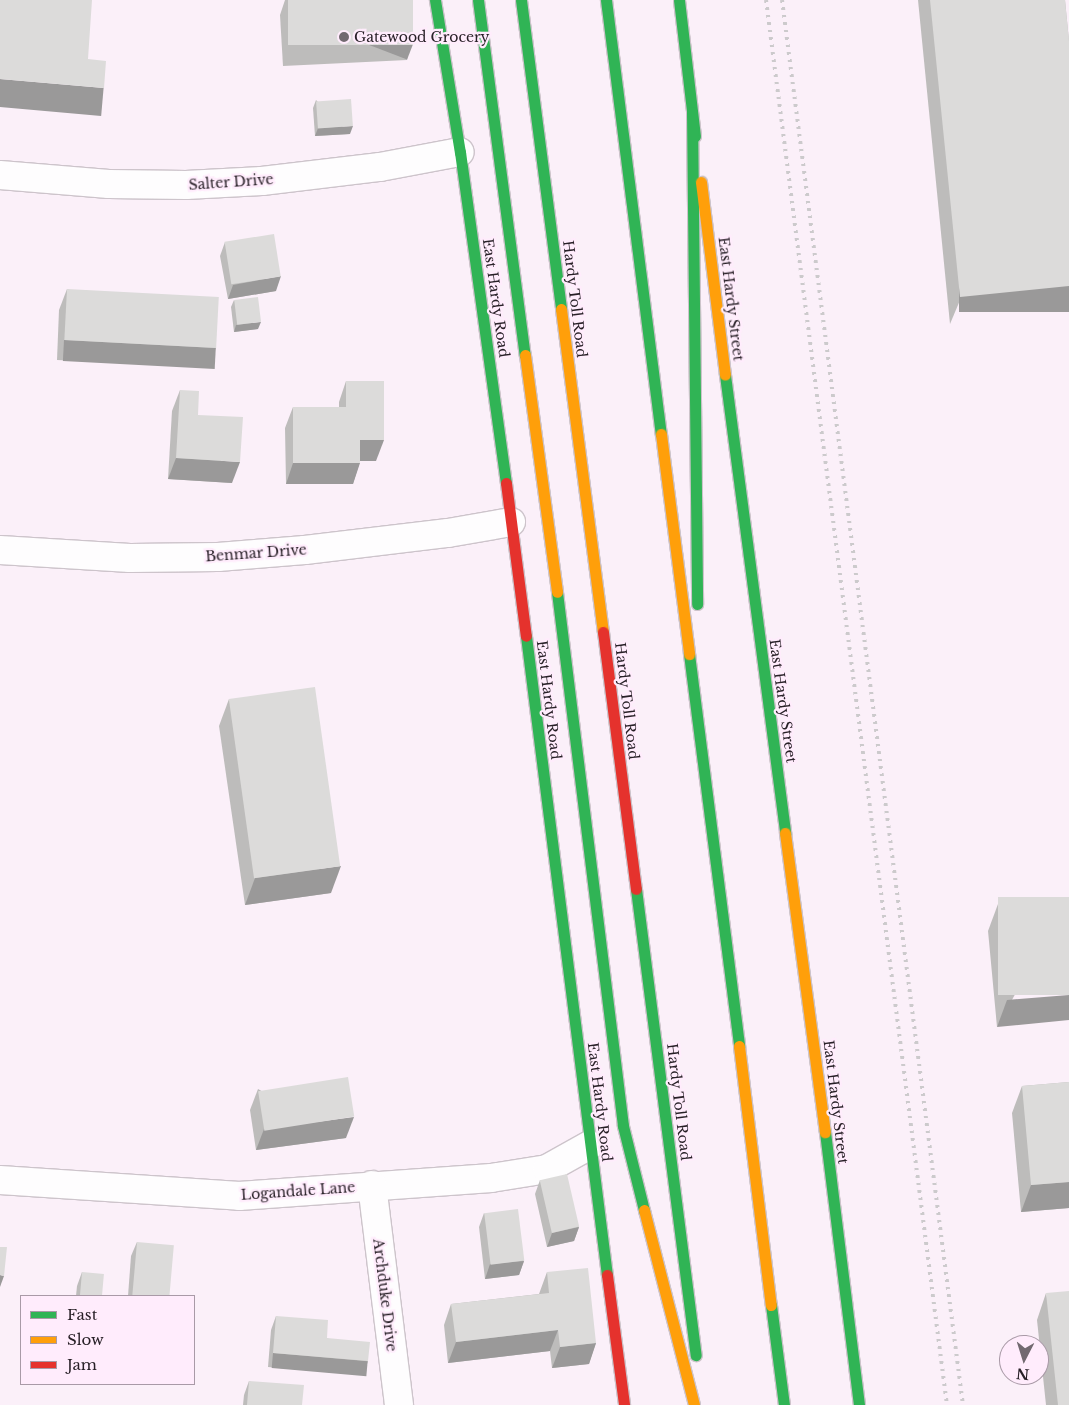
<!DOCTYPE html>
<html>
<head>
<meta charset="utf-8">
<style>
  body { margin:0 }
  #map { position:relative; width:1069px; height:1405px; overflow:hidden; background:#fbf0f9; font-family:"Libre Baskerville",serif }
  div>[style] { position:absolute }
  .roads { filter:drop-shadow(1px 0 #cdc4cb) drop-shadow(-1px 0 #cdc4cb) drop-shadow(0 1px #cdc4cb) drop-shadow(0 -1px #cdc4cb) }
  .street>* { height:28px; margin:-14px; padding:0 14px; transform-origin:14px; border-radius:14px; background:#fefdfe }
  .fast>* { height:11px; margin:-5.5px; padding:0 5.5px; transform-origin:5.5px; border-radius:5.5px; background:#30b455 }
  .slow>* { height:11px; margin:-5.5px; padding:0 5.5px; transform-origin:5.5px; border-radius:5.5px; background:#ff9f0a }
  .jam>* { height:11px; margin:-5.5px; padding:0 5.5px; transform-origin:5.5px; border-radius:5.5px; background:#e5322d }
  .rail>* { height:4px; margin-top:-2px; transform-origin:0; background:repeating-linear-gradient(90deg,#cccacc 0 2.5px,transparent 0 7.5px) }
  .wall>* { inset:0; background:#bdbcbb }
  .shaded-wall>* { inset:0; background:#9a9999; transform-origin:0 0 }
  .building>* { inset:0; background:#dcdbda; transform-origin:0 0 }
  .dots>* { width:14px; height:14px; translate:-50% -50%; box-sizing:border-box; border:2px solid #ffecfc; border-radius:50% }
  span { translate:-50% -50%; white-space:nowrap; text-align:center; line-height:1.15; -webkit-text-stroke:4.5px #ffecfc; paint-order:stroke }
  .poi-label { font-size:14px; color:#282027 }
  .left { translate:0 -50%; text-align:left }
  .street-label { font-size:14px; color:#282027 }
  .legend { position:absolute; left:20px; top:1295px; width:175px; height:90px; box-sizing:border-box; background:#ffecfc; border:1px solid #a99aa7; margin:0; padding:6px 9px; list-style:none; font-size:15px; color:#282027 }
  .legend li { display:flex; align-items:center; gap:10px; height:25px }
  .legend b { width:25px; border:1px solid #a99aa7 }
  .north { position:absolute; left:999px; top:1335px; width:50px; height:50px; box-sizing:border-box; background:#ffecfc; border:1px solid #a99aa7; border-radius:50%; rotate:185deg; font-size:14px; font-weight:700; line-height:20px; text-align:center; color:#282027 }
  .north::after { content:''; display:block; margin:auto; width:18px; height:22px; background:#726970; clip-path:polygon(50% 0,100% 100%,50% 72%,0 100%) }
</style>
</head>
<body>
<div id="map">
  <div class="roads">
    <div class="street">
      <i style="left:0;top:175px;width:109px;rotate:4.7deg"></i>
      <i style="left:109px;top:184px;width:77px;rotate:0.7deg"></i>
      <i style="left:186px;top:185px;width:76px;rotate:-3deg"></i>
      <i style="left:262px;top:181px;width:119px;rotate:-6.8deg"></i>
      <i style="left:380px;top:167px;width:81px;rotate:-10.6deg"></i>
      <i style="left:0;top:550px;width:130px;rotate:3.5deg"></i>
      <i style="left:130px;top:558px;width:88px;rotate:-0.7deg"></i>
      <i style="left:218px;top:557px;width:87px;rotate:-4.6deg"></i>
      <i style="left:305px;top:550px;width:144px;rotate:-6.8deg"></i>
      <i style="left:448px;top:533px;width:64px;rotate:-9.9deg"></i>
      <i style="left:0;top:1180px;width:240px;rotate:3.8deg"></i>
      <i style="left:239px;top:1196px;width:253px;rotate:-4.1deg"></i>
      <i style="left:491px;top:1178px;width:57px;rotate:-9.1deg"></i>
      <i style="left:547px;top:1169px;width:49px;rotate:-29.2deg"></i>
      <i style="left:372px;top:1185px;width:222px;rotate:83deg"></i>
    </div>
    <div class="fast">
      <i style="left:435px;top:0;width:154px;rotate:80.7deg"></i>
      <i style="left:460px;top:152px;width:334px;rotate:82.1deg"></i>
      <i style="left:478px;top:0;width:358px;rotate:82.5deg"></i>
      <i style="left:521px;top:0;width:312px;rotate:82.6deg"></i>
      <i style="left:606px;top:0;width:437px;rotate:82.8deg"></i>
      <i style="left:679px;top:0;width:137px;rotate:83.3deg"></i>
      <i style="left:692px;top:112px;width:492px;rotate:89.4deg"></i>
      <i style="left:725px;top:375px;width:462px;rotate:82.5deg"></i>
      <i style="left:557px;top:592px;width:538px;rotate:82.95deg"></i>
      <i style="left:623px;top:1126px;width:87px;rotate:76deg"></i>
      <i style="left:526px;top:636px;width:644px;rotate:82.78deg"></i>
      <i style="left:689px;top:654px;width:395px;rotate:82.7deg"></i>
      <i style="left:636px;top:889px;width:470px;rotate:82.7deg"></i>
      <i style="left:825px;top:1132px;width:275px;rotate:82.9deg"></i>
      <i style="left:771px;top:1305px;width:101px;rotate:82.6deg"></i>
    </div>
    <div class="slow">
      <i style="left:701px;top:182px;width:194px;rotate:82.9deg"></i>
      <i style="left:561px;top:309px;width:326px;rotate:82.6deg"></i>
      <i style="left:525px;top:355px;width:239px;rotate:82.3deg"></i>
      <i style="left:661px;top:434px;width:222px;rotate:82.7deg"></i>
      <i style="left:785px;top:833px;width:302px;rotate:82.4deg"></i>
      <i style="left:739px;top:1046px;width:261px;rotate:83deg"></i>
      <i style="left:644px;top:1210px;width:201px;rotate:75.6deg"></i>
    </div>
    <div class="jam">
      <i style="left:506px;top:483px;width:154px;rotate:82.6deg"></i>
      <i style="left:603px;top:632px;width:259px;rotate:82.7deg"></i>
      <i style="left:607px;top:1275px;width:131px;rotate:82.5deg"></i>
    </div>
  </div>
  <div class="rail">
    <i style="left:766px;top:0;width:1417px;rotate:82.66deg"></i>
    <i style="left:782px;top:0;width:1417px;rotate:82.66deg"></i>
  </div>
  <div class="wall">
    <i style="clip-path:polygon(285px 0,413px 0,407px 60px,283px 66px,280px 15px)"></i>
    <i style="clip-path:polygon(918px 0,1065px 0,1069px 41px,950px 324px)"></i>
    <i style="clip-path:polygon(316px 100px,350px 134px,315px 136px,313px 108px)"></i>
    <i style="clip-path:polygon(225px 242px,276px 291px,228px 299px,220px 256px)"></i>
    <i style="clip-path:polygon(67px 289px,216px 347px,209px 367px,57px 360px,59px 310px)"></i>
    <i style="clip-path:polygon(234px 300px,258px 329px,234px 332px,231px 307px)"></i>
    <i style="clip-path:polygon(346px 381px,376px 461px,360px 461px,353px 484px,286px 484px,285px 428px,293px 407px,339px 407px,339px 402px)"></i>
    <i style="clip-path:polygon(180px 390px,198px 415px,232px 483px,168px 479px,172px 411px)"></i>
    <i style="clip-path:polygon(229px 699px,331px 893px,245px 905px,219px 726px)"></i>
    <i style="clip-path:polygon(1069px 897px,997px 1027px,988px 931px,998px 904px)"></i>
    <i style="clip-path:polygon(1069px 1082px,1069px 1208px,1021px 1212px,1012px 1113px,1022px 1086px)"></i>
    <i style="clip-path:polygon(258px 1089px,346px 1138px,256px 1150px,250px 1110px)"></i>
    <i style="clip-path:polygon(540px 1180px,579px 1227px,574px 1241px,547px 1247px,535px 1194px)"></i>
    <i style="clip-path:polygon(484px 1213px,524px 1261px,519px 1275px,485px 1279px,479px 1227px)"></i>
    <i style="clip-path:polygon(137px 1242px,169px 1296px,128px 1296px,131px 1256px)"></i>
    <i style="clip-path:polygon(82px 1272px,102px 1296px,76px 1296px,77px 1286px)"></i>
    <i style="clip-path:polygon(547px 1272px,596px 1343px,589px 1364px,552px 1368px,550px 1351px,448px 1363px,444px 1325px,451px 1304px,539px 1294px)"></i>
    <i style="clip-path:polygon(1046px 1293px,1069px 1405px,1046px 1405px,1037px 1320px)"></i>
    <i style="clip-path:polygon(276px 1316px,327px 1338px,368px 1361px,363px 1375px,268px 1367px,271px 1330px)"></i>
    <i style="clip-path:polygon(249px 1381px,302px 1405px,243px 1405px,244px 1395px)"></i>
  </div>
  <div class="shaded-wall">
    <i style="left:415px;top:39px;width:22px;height:125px;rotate:111deg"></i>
    <i style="left:0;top:79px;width:104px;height:28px;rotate:5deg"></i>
    <i style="clip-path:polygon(353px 126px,350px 134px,315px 136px,318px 128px)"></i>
    <i style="clip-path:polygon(281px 276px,276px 291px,228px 299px,233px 285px)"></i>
    <i style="left:1069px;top:286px;width:26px;height:110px;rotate:90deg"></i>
    <i style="clip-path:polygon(261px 322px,258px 329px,234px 332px,236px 325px)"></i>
    <i style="left:64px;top:340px;width:152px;height:21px;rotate:3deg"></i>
    <i style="clip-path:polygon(360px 440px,384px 440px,376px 461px,352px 461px)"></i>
    <i style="clip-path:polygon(176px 458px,240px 462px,232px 483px,168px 479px)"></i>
    <i style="clip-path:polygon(293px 463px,360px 463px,353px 484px,286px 484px)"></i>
    <i style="clip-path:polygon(341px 866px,331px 893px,245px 905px,255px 878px)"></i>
    <i style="clip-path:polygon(1069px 995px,1069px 1020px,997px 1027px,1007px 1000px)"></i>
    <i style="clip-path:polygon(354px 1117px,346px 1138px,256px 1150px,264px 1129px)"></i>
    <i style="clip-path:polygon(1069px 1182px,1069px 1208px,1021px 1212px,1031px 1185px)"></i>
    <i style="clip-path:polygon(579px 1227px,574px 1241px,547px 1247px,552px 1233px)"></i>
    <i style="clip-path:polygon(524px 1261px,519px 1275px,485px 1279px,490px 1264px)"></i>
    <i style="clip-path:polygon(0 1275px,4px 1276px,0 1287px)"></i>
    <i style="clip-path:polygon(558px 1330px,550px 1351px,448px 1363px,456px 1342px)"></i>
    <i style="clip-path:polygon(596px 1343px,589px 1364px,552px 1368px,560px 1347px)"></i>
    <i style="left:273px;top:1353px;width:95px;height:15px;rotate:5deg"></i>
  </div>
  <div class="building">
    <i style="clip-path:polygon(0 0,92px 0,88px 59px,106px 61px,104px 88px,0 79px)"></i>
    <i style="left:288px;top:0;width:125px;height:45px"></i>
    <i style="clip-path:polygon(930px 0,1065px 0,1069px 41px,1069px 286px,960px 297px)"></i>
    <i style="left:351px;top:99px;width:27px;height:35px;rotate:86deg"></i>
    <i style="left:274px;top:234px;width:43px;height:50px;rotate:81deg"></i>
    <i style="left:67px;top:289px;width:152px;height:51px;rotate:3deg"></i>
    <i style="left:258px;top:297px;width:25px;height:24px;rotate:83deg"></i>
    <i style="clip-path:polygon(346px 381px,384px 381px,384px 440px,360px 440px,360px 463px,293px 463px,293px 407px,346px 407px)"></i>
    <i style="clip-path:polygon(180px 390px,199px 391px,198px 415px,243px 417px,240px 462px,176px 458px)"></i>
    <i style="left:315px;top:687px;width:181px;height:87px;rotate:82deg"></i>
    <i style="left:1069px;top:897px;width:98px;height:71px;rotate:90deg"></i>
    <i style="left:348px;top:1077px;width:40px;height:91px;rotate:81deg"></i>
    <i style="clip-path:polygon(1069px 1082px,1069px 1182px,1031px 1185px,1022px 1086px)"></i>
    <i style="left:567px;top:1174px;width:54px;height:28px;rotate:77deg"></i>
    <i style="left:518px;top:1209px;width:52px;height:34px;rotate:83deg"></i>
    <i style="left:137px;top:1242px;width:37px;height:54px;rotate:5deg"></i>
    <i style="clip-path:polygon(0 1247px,7px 1247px,4px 1276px,0 1275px)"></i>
    <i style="clip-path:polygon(588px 1268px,596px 1343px,560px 1347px,558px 1330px,456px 1342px,451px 1304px,549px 1293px,547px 1272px)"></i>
    <i style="left:82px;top:1272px;width:22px;height:24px;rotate:5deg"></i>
    <i style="clip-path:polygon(1069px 1291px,1069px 1405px,1058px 1405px,1046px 1293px)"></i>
    <i style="clip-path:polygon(276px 1316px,328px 1320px,327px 1338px,370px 1342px,368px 1361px,273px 1353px)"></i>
    <i style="clip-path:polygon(249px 1381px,304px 1385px,302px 1405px,247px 1405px)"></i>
  </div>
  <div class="dots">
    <i style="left:344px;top:37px;background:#726970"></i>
  </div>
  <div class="poi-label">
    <span class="left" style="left:354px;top:37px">Gatewood Grocery</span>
  </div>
  <div class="street-label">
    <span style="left:231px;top:182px;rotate:-4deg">Salter Drive</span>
    <span style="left:496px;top:298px;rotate:82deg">East Hardy Road</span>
    <span style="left:575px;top:299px;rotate:83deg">Hardy Toll Road</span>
    <span style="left:731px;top:299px;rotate:83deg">East Hardy Street</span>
    <span style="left:256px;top:553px;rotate:-4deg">Benmar Drive</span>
    <span style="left:549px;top:700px;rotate:83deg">East Hardy Road</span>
    <span style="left:627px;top:701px;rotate:83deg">Hardy Toll Road</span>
    <span style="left:783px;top:701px;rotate:82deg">East Hardy Street</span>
    <span style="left:600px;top:1102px;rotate:83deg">East Hardy Road</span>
    <span style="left:679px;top:1102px;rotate:83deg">Hardy Toll Road</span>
    <span style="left:836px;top:1102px;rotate:83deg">East Hardy Street</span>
    <span style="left:298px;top:1191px;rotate:-4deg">Logandale Lane</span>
    <span style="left:385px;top:1295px;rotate:83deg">Archduke Drive</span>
  </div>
  <ul class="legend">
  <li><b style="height:6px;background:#30b455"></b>Fast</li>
  <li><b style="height:6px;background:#ff9f0a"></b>Slow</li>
  <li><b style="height:6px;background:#e5322d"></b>Jam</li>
  </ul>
  <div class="north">N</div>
</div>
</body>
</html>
